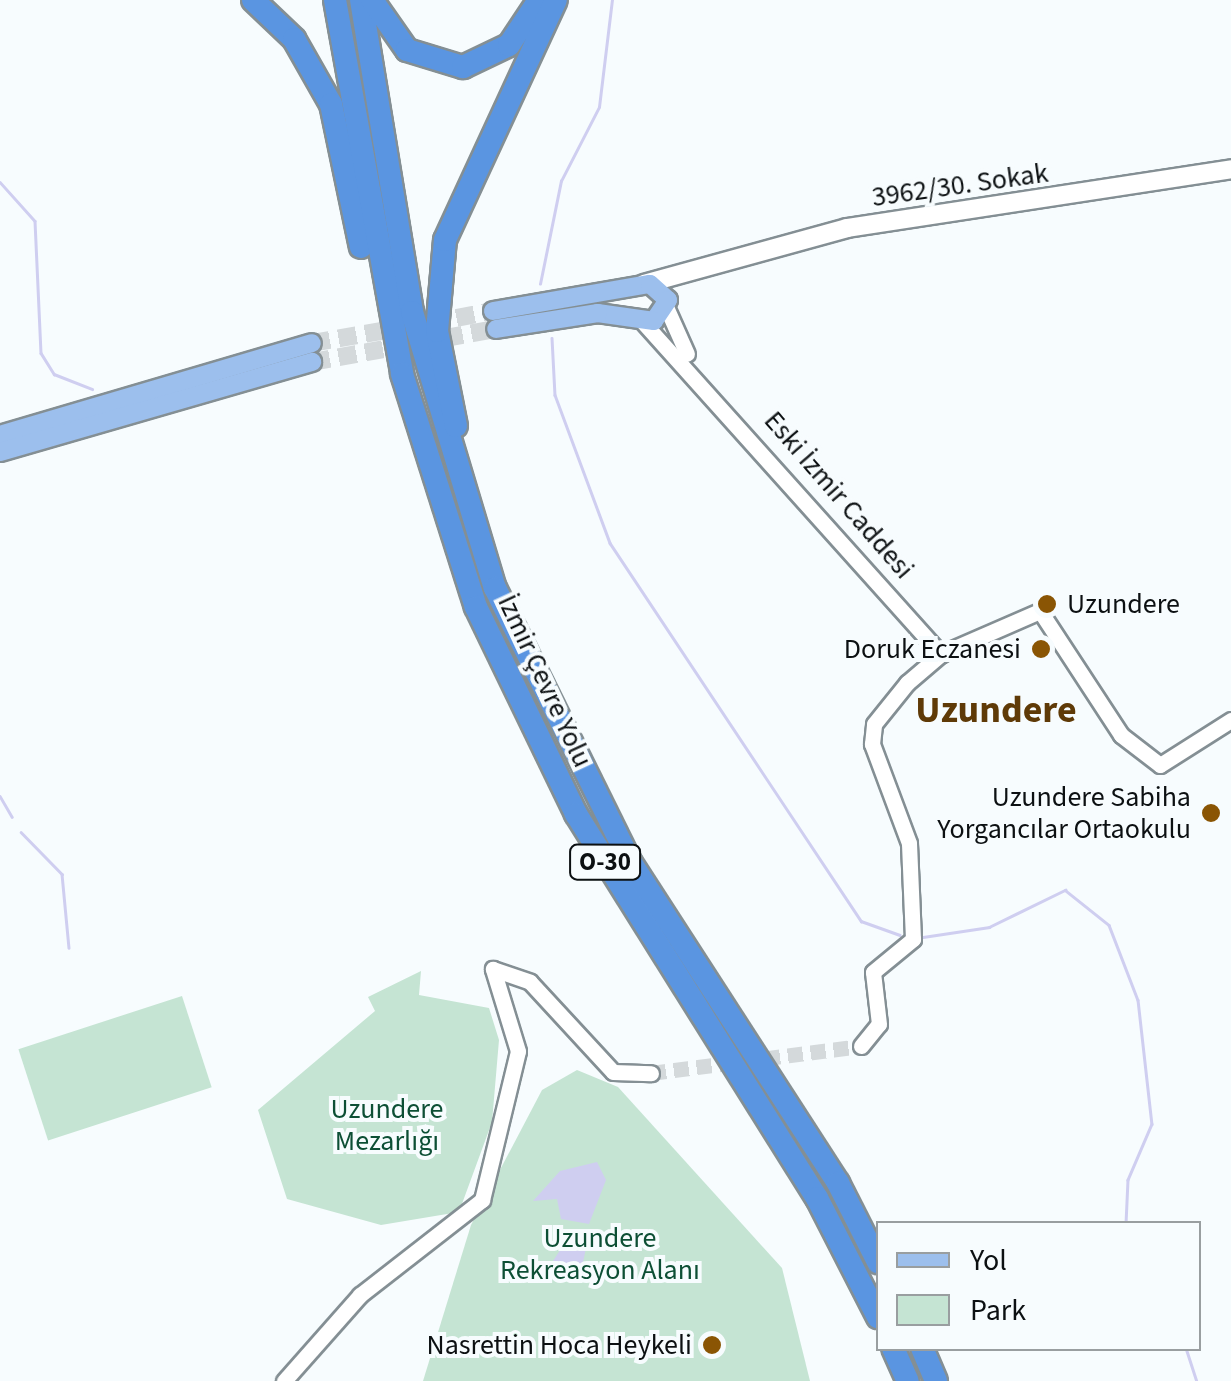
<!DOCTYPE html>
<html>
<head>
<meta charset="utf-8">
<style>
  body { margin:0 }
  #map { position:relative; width:1231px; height:1381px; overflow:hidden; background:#f7fcfe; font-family:"Source Sans 3",sans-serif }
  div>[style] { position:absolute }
  .green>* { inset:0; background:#c5e4d3; transform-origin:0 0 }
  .water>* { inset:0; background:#cfcef0 }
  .stream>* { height:2.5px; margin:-1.25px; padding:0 1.25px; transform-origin:1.25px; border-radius:1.25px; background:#cfcef0 }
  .tertiary-tunnel>* { height:15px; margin-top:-7.5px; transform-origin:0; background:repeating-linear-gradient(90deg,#d4d9db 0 15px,transparent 0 23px) }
  .primary-tunnel>* { height:18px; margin-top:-9px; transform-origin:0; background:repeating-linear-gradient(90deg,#d4d9db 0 18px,transparent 0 27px) }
  .roads { filter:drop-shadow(2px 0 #848f94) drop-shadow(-2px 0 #848f94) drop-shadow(0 2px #848f94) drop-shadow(0 -2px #848f94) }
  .tertiary>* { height:15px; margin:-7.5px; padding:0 7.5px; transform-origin:7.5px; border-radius:7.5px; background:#fff }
  .secondary>* { height:18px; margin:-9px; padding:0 9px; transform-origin:9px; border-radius:9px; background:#fff }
  .primary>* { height:18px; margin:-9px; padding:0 9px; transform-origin:9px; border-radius:9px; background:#9cbfed }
  .motorway>* { height:22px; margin:-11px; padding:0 11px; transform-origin:11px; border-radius:11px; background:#5a95e1 }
  .dots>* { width:28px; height:28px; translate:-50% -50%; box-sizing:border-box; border:5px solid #f7fcfe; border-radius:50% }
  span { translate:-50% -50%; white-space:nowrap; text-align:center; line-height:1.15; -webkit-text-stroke:8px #f7fcfe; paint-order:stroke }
  .shield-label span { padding:2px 8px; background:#f7fcfe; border:2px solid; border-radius:8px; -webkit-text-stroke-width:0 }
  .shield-label { font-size:25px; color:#0c1012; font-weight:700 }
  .street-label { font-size:28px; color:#0c1012 }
  .poi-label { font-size:28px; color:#0c1012 }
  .left { translate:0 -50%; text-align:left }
  .right { translate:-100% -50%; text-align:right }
  .park-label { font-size:28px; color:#0d4f35 }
  .district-label { font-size:38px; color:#5f3a07; font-weight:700 }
  .legend { position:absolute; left:876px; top:1221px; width:325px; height:130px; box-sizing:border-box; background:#f7fcfe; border:2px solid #999ea0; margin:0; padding:12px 18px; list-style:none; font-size:30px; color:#0c1012 }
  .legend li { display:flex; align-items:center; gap:20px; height:50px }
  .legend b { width:50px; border:2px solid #999ea0 }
</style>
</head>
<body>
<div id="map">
  <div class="green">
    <i style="clip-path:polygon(421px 971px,419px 995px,489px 1008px,499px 1040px,492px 1122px,459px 1212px,381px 1225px,287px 1199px,258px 1110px,375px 1011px,368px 997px)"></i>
    <i style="left:182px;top:996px;width:96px;height:172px;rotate:72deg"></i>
    <i style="clip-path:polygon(577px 1070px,618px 1087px,782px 1268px,810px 1381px,423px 1381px,471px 1225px,542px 1090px)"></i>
  </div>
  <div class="water">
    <i style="clip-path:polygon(597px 1162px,606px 1180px,589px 1224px,561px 1219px,557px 1199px,533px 1201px,560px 1171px)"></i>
    <i style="clip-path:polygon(572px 1232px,587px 1243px,580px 1277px,553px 1261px)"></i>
  </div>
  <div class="stream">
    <i style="left:0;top:182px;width:52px;rotate:48.1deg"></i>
    <i style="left:35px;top:221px;width:132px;rotate:87.4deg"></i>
    <i style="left:41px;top:353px;width:25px;rotate:58deg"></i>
    <i style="left:54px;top:374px;width:41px;rotate:21.5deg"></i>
    <i style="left:540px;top:284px;width:105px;rotate:-78.5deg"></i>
    <i style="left:561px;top:181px;width:83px;rotate:-62.8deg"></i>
    <i style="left:599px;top:107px;width:108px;rotate:-83.1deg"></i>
    <i style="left:552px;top:338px;width:57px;rotate:87deg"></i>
    <i style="left:555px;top:395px;width:158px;rotate:69.6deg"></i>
    <i style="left:610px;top:543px;width:454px;rotate:56.4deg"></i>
    <i style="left:861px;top:921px;width:41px;rotate:19.7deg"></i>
    <i style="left:0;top:796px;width:24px;rotate:60deg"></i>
    <i style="left:21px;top:832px;width:59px;rotate:45.7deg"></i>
    <i style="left:62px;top:874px;width:74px;rotate:84.6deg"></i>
    <i style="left:923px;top:937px;width:67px;rotate:-8.6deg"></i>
    <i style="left:989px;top:927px;width:85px;rotate:-26deg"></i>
    <i style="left:1065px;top:890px;width:56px;rotate:38.5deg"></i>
    <i style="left:1109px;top:925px;width:80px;rotate:68.9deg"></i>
    <i style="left:1138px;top:1000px;width:125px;rotate:83.6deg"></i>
    <i style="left:1152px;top:1124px;width:61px;rotate:113.2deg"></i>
    <i style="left:1128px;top:1180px;width:44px;rotate:92.6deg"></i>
    <i style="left:1186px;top:1348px;width:35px;rotate:72deg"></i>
  </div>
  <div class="tertiary-tunnel">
    <i style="left:651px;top:1073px;width:212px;rotate:-7.3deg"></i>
  </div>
  <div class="primary-tunnel">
    <i style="left:430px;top:323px;width:64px;rotate:-10.8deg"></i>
    <i style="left:312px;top:343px;width:93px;rotate:-9.9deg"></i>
    <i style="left:312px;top:362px;width:187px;rotate:-10.2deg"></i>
  </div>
  <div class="roads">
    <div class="tertiary">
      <i style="left:667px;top:309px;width:49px;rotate:66deg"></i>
      <i style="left:642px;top:321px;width:448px;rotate:48.1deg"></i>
      <i style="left:493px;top:969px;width:39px;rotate:19deg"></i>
      <i style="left:530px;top:982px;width:122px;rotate:47.3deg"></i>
      <i style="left:613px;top:1072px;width:38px;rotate:2deg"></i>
      <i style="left:861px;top:1046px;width:28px;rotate:-51deg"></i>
      <i style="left:879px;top:1024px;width:52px;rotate:-96.6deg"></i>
      <i style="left:873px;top:972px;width:52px;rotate:-39.5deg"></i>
      <i style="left:913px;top:939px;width:96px;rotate:-92.4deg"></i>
      <i style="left:909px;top:843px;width:106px;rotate:-110.5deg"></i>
      <i style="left:872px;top:744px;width:20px;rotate:-84deg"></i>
      <i style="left:874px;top:724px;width:53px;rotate:-51.2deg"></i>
      <i style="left:907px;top:683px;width:45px;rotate:-40.5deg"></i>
      <i style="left:941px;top:654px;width:108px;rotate:-23.5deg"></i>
      <i style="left:1040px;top:611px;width:148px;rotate:56.8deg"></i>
      <i style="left:1121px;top:735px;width:49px;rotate:37.6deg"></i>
      <i style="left:1160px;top:765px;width:84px;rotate:-32.4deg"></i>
      <i style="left:284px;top:1381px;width:115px;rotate:-48.5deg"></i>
      <i style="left:360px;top:1295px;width:155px;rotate:-37.9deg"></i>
      <i style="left:482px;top:1200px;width:153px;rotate:-76.4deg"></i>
      <i style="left:518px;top:1051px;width:86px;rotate:-107deg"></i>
    </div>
    <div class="secondary">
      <i style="left:644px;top:284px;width:211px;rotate:-15.4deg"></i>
      <i style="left:847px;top:228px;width:389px;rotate:-8.7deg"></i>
    </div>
    <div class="primary">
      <i style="left:493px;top:311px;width:159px;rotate:-9.8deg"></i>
      <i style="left:650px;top:284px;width:24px;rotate:42deg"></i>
      <i style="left:668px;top:300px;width:25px;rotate:124deg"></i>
      <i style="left:654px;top:321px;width:57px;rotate:-171.9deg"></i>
      <i style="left:598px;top:313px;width:103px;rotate:171.1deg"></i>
      <i style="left:0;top:435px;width:325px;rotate:-16.4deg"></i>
      <i style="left:0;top:452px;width:325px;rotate:-16.1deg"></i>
    </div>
    <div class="motorway">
      <i style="left:253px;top:0;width:57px;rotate:43.6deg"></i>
      <i style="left:294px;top:39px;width:75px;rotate:60.4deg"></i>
      <i style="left:331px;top:104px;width:146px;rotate:78.2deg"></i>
      <i style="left:335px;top:0;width:380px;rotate:79.8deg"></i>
      <i style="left:402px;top:374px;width:244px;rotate:72.4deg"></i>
      <i style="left:476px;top:607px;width:230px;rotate:64.2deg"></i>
      <i style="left:576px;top:814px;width:453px;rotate:57.9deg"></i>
      <i style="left:817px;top:1198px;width:134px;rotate:62.9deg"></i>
      <i style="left:361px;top:0;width:316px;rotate:80.7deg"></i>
      <i style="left:412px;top:312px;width:288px;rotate:73.3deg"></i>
      <i style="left:495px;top:588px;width:307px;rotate:63.7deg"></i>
      <i style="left:631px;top:863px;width:381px;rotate:57.1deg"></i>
      <i style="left:838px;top:1183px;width:89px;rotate:63.1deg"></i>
      <i style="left:372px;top:0;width:61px;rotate:55deg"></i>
      <i style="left:407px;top:50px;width:59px;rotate:16.9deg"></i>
      <i style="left:463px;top:67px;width:51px;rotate:-25.6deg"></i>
      <i style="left:509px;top:45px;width:54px;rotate:-56.3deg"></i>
      <i style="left:456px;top:426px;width:97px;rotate:-101.3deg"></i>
      <i style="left:437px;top:331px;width:91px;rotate:-85deg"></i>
      <i style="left:445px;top:240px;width:264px;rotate:-65.2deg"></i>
      <i style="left:893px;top:1348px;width:36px;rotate:66deg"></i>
      <i style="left:922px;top:1348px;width:36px;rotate:67deg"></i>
    </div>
  </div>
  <div class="dots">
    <i style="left:1047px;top:604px;background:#8a5504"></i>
    <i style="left:1041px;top:649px;background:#8a5504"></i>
    <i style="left:1211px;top:813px;background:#8a5504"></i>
    <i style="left:712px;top:1345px;background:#8a5504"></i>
  </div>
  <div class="shield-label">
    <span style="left:605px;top:862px">O-30</span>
  </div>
  <div class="street-label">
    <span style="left:960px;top:185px;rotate:-8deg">3962/30. Sokak</span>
    <span style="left:839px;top:495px;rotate:49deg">Eski İzmir Caddesi</span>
    <span style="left:545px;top:681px;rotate:65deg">İzmir Çevre Yolu</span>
  </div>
  <div class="poi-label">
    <span class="left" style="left:1067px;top:604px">Uzundere</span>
    <span class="right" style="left:1021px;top:649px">Doruk Eczanesi</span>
    <span class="right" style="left:1191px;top:813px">Uzundere Sabiha<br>Yorgancılar Ortaokulu</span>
    <span class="right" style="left:692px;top:1345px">Nasrettin Hoca Heykeli</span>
  </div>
  <div class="park-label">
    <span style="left:387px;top:1125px">Uzundere<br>Mezarlığı</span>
    <span style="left:600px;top:1254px">Uzundere<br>Rekreasyon Alanı</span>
  </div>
  <div class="district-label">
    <span style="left:996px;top:711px">Uzundere</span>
  </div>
  <ul class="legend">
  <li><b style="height:12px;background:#9cbfed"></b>Yol</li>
  <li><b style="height:28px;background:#c5e4d3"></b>Park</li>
  </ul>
</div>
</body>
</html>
